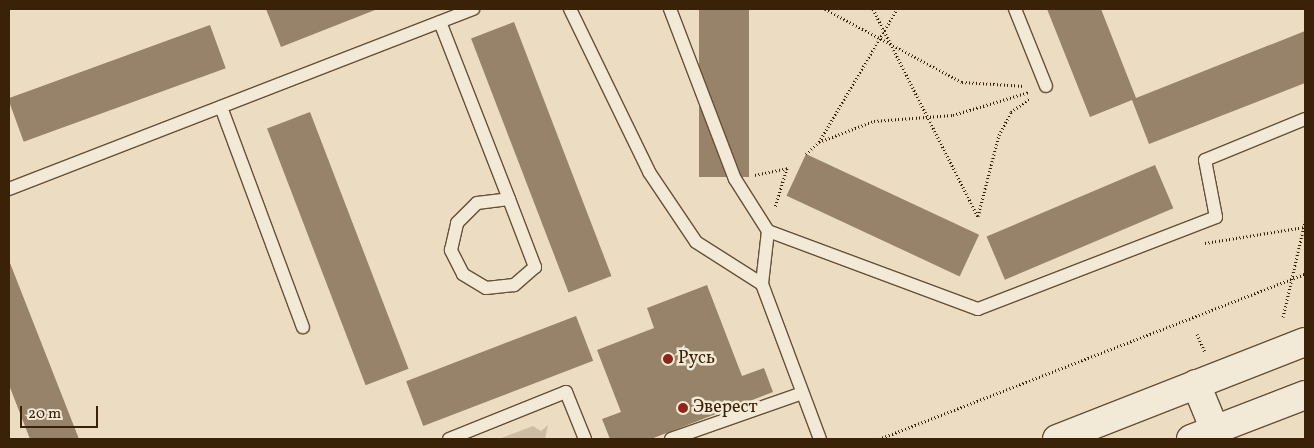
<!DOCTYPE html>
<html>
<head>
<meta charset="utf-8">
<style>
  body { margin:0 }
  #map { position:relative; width:1314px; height:448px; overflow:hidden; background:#ecddc2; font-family:Vollkorn,serif }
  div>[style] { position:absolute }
  .green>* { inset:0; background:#cebda2 }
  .building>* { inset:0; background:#978369; transform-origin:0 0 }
  .path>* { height:3px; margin-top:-1.5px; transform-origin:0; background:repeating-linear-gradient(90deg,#3a2208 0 1px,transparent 0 3.5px) }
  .roads { filter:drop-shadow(1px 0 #665136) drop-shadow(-1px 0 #665136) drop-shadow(0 1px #665136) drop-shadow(0 -1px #665136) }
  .service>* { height:12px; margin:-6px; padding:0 6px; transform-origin:6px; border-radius:6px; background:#f3e9d7 }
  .secondary>* { height:28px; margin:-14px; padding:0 14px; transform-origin:14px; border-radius:14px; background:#f3e9d7 }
  .dots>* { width:14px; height:14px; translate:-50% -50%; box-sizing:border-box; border:2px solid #f3e9d7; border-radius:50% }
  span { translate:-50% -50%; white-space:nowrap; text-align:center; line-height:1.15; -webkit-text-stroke:5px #f3e9d7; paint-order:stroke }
  .poi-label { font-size:18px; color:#3a2208 }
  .left { translate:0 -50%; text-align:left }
  .frame { position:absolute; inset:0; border:10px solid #3a2208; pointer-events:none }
  .scale { position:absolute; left:20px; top:406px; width:78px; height:22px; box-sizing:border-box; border:2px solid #3a2208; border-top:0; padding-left:6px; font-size:15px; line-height:18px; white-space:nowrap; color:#3a2208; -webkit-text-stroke:4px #f3e9d7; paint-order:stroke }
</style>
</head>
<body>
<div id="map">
  <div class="green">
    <i style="clip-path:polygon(548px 425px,545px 439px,499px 439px,533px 426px,541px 431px)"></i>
  </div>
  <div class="building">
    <i style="clip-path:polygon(266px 9px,375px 9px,375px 10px,281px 47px)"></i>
    <i style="left:699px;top:9px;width:50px;height:168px"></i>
    <i style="clip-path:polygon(1047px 9px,1101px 9px,1136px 98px,1305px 31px,1305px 83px,1149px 144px,1132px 100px,1090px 117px)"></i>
    <i style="left:514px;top:22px;width:272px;height:46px;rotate:69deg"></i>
    <i style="left:210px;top:25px;width:46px;height:215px;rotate:70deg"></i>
    <i style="left:310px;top:112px;width:275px;height:46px;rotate:69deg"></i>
    <i style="left:806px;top:154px;width:191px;height:46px;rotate:25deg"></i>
    <i style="left:1155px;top:165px;width:47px;height:183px;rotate:67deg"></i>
    <i style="clip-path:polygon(10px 263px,79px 439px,30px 439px,9px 385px)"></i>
    <i style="clip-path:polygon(707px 285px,742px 376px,764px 368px,773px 392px,651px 439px,610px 439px,602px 419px,621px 412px,597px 350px,654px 328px,647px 308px)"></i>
    <i style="left:576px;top:316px;width:48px;height:182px;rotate:69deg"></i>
  </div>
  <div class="path">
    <i style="left:825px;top:9px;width:155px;rotate:28.1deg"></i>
    <i style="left:962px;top:82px;width:63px;rotate:3.6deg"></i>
    <i style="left:873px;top:9px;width:233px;rotate:63.2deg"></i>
    <i style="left:819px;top:142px;width:59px;rotate:-20.9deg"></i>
    <i style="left:874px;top:121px;width:79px;rotate:-4.3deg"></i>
    <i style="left:953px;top:115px;width:79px;rotate:-16.8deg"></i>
    <i style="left:806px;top:154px;width:18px;rotate:-43deg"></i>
    <i style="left:819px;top:142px;width:154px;rotate:-59.6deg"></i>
    <i style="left:755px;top:175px;width:33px;rotate:-12deg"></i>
    <i style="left:787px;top:168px;width:41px;rotate:107.1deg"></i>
    <i style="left:978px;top:216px;width:84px;rotate:-75.5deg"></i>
    <i style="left:999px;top:135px;width:26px;rotate:-62deg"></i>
    <i style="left:1011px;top:112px;width:24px;rotate:-36deg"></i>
    <i style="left:1205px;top:243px;width:101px;rotate:-9.1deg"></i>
    <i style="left:1283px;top:317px;width:98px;rotate:-77deg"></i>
    <i style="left:1197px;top:334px;width:20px;rotate:66deg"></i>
    <i style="left:879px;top:439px;width:457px;rotate:-21.2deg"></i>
  </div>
  <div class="roads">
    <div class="service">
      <i style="left:570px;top:9px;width:181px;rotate:64.1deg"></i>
      <i style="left:649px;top:172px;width:84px;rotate:56.1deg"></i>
      <i style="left:696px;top:242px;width:78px;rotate:32.5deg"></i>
      <i style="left:670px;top:9px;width:182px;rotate:69.1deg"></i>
      <i style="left:735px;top:179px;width:62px;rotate:57.6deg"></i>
      <i style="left:768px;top:231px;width:224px;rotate:20.4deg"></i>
      <i style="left:978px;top:309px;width:255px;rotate:-21.1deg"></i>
      <i style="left:1216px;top:217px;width:58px;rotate:-100.9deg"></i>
      <i style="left:1205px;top:160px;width:108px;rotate:-22.3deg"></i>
      <i style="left:1015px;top:9px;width:83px;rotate:68.1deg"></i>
      <i style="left:440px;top:22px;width:190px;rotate:68.7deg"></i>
      <i style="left:509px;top:199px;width:73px;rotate:69.1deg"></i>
      <i style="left:535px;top:267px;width:28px;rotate:139deg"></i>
      <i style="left:514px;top:285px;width:28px;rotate:174deg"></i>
      <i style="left:486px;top:288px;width:27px;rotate:-149deg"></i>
      <i style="left:463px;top:274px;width:27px;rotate:-117deg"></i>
      <i style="left:451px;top:250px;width:28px;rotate:-77deg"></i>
      <i style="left:457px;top:223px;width:28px;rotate:-45deg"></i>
      <i style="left:477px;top:203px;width:32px;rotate:-7deg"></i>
      <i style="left:221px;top:107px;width:235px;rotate:69.6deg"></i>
      <i style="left:9px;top:189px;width:498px;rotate:-21.2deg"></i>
      <i style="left:768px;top:231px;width:53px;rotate:96.5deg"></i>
      <i style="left:762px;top:284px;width:165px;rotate:69.5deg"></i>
      <i style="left:449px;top:439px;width:126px;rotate:-21.9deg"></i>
      <i style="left:566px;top:392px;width:51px;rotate:68deg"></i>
      <i style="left:671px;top:439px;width:139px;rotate:-19.3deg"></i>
    </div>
    <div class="secondary">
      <i style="left:1196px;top:384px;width:50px;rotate:67.6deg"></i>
      <i style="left:1057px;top:439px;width:266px;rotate:-21.4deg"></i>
      <i style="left:1191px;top:439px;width:122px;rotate:-21.1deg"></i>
    </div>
  </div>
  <div class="dots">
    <i style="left:668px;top:359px;background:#8f2418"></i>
    <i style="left:683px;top:408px;background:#8f2418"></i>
  </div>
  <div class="poi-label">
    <span class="left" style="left:678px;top:359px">Русь</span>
    <span class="left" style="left:693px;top:408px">Эверест</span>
  </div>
  <div class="frame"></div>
  <div class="scale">20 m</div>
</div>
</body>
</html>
